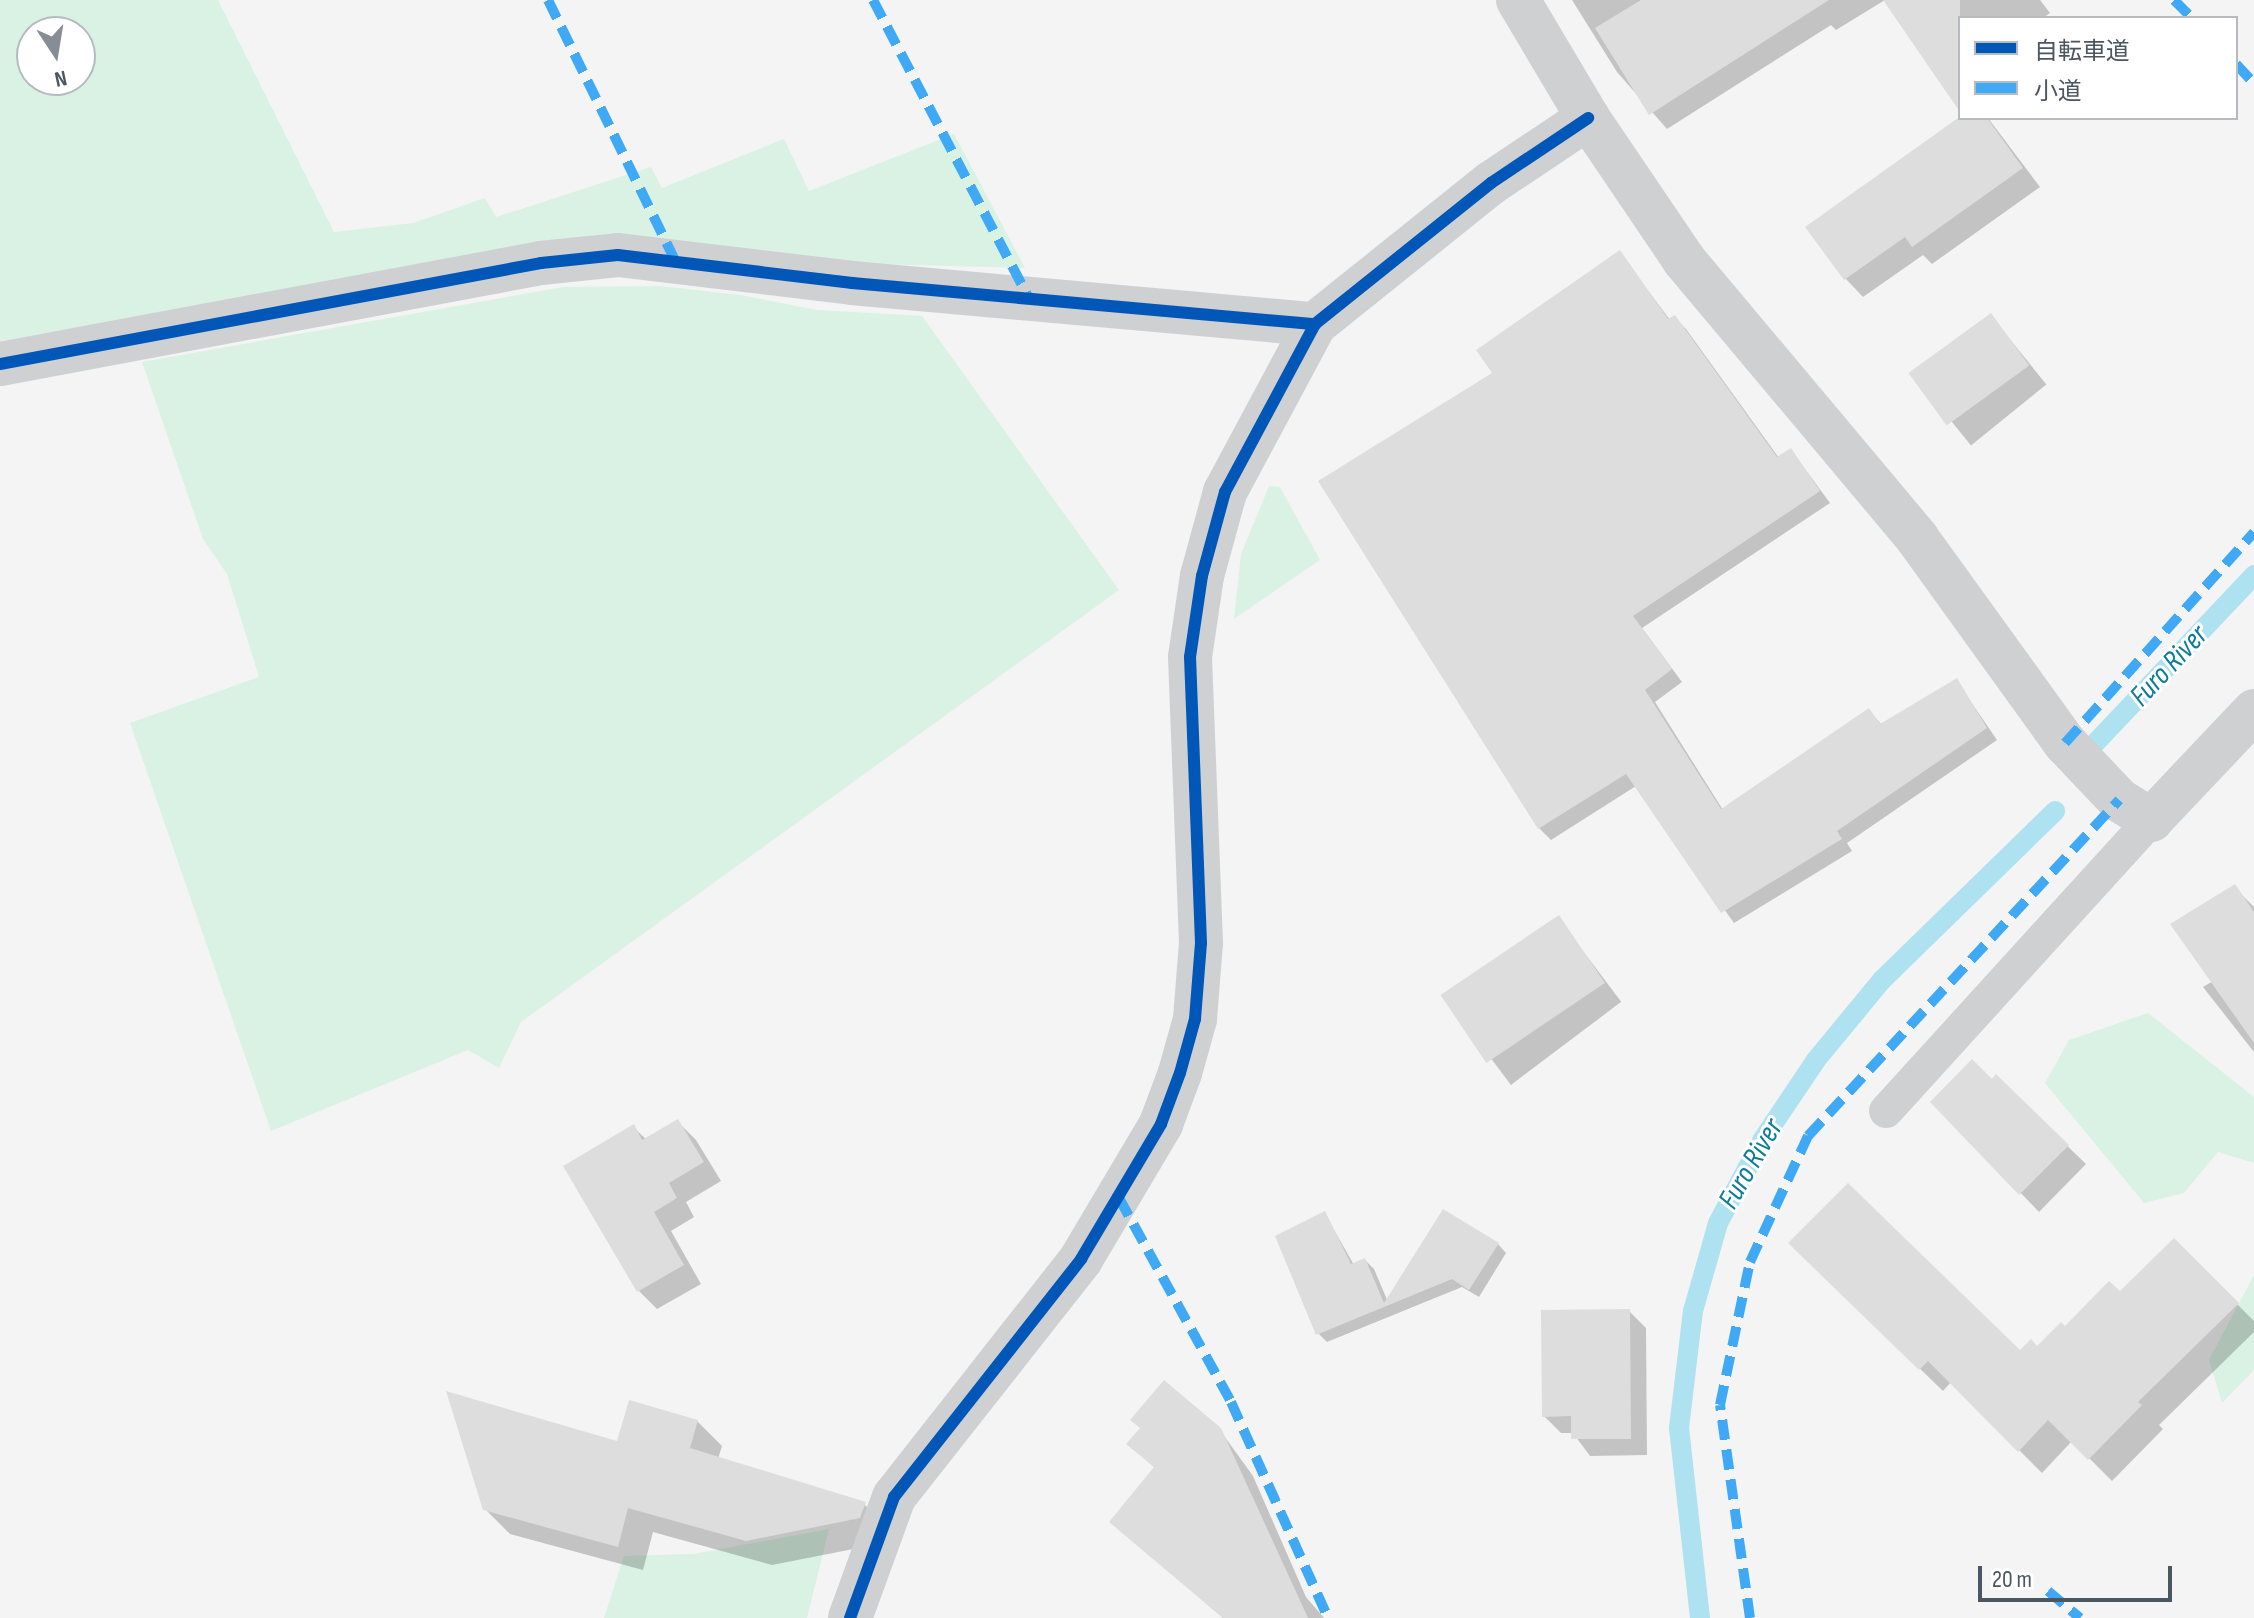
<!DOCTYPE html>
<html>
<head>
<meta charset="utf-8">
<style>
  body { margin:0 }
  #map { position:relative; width:2254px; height:1618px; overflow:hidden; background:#f4f4f4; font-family:"Sofia Sans Condensed","Noto Sans JP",sans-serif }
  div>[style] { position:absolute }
  .green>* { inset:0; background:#d9f2e3 }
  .shadow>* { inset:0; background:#0003; transform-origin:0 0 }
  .stream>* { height:20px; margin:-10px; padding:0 10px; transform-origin:10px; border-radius:10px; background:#aee2f0 }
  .building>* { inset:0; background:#ddddde; transform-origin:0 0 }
  .lane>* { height:34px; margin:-17px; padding:0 17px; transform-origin:17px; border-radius:17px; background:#ced0d2 }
  .street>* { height:44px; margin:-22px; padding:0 22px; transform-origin:22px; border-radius:22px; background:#ced0d2 }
  .quiet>* { height:10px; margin-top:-5px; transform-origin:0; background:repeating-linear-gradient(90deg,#3fa9f5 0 20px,transparent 0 30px) }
  .cycleway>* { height:12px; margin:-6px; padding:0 6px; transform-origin:6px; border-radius:6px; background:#0057b8 }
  span { translate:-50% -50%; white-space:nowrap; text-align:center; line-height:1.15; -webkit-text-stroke:6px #fff; paint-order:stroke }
  .water-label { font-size:30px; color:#0c7c9b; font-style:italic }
  .legend { position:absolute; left:1958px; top:16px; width:280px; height:104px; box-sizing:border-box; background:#fff; border:2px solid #b7bbc0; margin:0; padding:10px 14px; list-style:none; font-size:24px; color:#4a5661 }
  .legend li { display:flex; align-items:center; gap:16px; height:40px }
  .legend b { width:40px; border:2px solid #b7bbc0 }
  .north { position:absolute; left:16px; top:16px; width:80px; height:80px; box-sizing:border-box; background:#fff; border:2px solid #b7bbc0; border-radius:50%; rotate:168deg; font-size:22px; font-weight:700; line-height:32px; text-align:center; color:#4a5661 }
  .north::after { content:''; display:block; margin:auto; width:28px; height:36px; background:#868d94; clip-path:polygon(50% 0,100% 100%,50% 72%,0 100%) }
  .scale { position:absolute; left:1978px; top:1566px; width:194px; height:36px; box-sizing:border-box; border:4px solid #4a5661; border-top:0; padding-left:10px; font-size:24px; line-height:28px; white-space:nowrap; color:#4a5661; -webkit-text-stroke:6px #fff; paint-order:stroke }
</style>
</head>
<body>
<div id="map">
  <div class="green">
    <i style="clip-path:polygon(evenodd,0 0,218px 0,334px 232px,413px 223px,485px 198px,496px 217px,651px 167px,662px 188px,784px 139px,809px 191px,954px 134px,1025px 268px,792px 262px,572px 239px,0 341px,0 0,32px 32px,80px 32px,80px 80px,32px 80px,32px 32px)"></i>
    <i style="clip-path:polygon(660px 286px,741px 295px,817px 310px,922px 316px,1119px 590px,521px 1022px,499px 1068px,468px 1050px,271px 1131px,130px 723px,259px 677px,227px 574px,203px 539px,142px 362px,563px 287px)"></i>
    <i style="clip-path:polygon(1269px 486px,1280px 487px,1320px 560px,1234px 619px,1241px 554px)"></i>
    <i style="clip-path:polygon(2148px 1013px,2254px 1097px,2254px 1163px,2218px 1152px,2184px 1193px,2144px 1203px,2045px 1083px,2069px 1040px)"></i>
    <i style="clip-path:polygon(2254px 1275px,2254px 1370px,2222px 1403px,2209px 1360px)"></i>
    <i style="clip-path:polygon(829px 1529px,807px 1618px,604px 1618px,624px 1556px,694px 1554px)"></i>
  </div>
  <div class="shadow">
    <i style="clip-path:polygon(1572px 0,1885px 0,1836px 30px,1831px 25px,1667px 129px,1617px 72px)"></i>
    <i style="clip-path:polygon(1886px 0,2040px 0,2050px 13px,2043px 18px,1960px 18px,1960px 89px)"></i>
    <i style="clip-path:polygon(1962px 118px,1988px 118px,2040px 187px,1932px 264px,1923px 255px,1863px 297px,1845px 278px)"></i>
    <i style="clip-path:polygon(1620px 253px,1670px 320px,1674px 317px,1686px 329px,1779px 458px,1791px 450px,1830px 503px,1642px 628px,1682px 682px,1655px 702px,1723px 810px,1869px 711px,1882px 725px,1956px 680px,1997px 740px,1847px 843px,1852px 851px,1734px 923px,1636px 786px,1551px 840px,1539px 828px,1495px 374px)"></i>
    <i style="left:1991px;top:316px;width:88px;height:97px;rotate:51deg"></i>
    <i style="clip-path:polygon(2234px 887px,2254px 907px,2254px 1052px,2203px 987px,2213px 981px)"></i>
    <i style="left:1558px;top:918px;width:105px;height:138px;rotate:53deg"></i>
    <i style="clip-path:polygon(1996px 1077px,2086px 1164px,2039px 1212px,1933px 1102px)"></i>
    <i style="clip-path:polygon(678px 1122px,696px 1140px,721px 1181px,686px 1202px,694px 1217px,671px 1231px,701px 1284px,657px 1309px,639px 1291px,565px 1167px,633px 1127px,647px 1140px)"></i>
    <i style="clip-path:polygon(1325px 1214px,1354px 1265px,1365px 1260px,1374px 1269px,1388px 1302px,1498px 1244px,1506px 1253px,1479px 1297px,1462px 1287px,1327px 1342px,1318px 1333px)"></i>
    <i style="clip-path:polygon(2174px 1241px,2254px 1321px,2254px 1332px,2159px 1425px,2163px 1429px,2112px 1481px,2072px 1441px,2042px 1473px,1951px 1382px,1943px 1391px,1813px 1265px,2020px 1353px,2037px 1348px,2121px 1293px)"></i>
    <i style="clip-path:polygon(1629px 1311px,1646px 1328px,1647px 1455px,1590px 1456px,1573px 1433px,1561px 1433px,1544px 1416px)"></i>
    <i style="clip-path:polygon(697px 1421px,722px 1446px,718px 1459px,864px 1504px,889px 1529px,884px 1543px,772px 1565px,653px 1532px,643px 1570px,510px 1534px,484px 1508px,618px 1444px)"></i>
    <i style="clip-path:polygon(1219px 1429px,1253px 1476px,1306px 1597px,1324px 1618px,1223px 1618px,1138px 1544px,1156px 1469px,1129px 1444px)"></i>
  </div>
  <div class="stream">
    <i style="left:2083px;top:756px;width:249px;rotate:-46.6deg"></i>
    <i style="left:1700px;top:1618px;width:191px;rotate:-96.3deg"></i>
    <i style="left:1679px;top:1428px;width:118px;rotate:-83.2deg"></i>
    <i style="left:1693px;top:1311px;width:91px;rotate:-74.1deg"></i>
    <i style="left:1718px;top:1223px;width:95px;rotate:-61.8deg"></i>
    <i style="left:1763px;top:1139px;width:95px;rotate:-56.1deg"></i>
    <i style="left:1816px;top:1060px;width:104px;rotate:-50.5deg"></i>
    <i style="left:1882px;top:980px;width:242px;rotate:-44.3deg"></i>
  </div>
  <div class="building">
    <i style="clip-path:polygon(1641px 0,1829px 0,1649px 115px,1595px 28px)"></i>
    <i style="clip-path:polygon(1883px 0,1960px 0,1960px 112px)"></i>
    <i style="clip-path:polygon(1958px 118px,1987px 118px,2023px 168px,1912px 247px,1905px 237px,1844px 280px,1805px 227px)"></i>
    <i style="clip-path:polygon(1620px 250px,1668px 319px,1675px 315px,1777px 457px,1791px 448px,1820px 491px,1633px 616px,1672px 669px,1645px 690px,1721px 809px,1869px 708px,1880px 724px,1957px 678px,1987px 728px,1837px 831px,1842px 839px,1721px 913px,1626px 774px,1538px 829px,1318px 481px,1492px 373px,1476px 350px)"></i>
    <i style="left:1991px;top:313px;width:65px;height:102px;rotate:54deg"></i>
    <i style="clip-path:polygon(2235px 884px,2254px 912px,2254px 1043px,2170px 924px)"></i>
    <i style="left:1559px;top:915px;width:82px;height:143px;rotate:56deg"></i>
    <i style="clip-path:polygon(1972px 1059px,1992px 1079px,1996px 1074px,2069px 1145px,2019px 1195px,1930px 1102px)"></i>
    <i style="clip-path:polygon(678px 1119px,704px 1162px,669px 1183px,677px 1198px,654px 1212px,684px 1265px,637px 1292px,563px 1166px,634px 1124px,642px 1140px)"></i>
    <i style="clip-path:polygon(1848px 1183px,2020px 1350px,2031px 1339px,2037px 1346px,2061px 1322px,2065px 1326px,2109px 1281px,2120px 1291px,2174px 1238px,2239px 1303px,2138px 1402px,2142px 1405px,2088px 1460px,2048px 1420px,2018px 1452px,1928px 1361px,1919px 1370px,1788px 1243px)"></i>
    <i style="clip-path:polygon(1443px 1209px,1499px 1243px,1469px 1290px,1452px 1279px,1316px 1335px,1275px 1236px,1325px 1211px,1351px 1264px,1365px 1258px,1384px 1303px)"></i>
    <i style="clip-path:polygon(1630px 1309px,1631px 1439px,1571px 1439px,1571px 1416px,1542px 1417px,1541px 1310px)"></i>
    <i style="clip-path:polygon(1164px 1380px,1221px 1428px,1308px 1618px,1223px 1618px,1109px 1522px,1154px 1467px,1126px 1444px,1140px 1428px,1130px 1420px)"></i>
    <i style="clip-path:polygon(446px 1391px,617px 1441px,629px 1400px,698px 1420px,690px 1448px,866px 1502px,860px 1518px,746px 1541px,628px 1508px,618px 1547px,483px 1510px)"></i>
  </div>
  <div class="lane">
    <i style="left:1886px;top:1111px;width:394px;rotate:-47.7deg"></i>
  </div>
  <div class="street">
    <i style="left:1518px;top:0;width:137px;rotate:59.3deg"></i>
    <i style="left:1588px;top:118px;width:171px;rotate:55.9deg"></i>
    <i style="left:1684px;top:260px;width:363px;rotate:50deg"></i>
    <i style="left:1917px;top:538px;width:253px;rotate:54.2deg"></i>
    <i style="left:2065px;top:743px;width:79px;rotate:46.5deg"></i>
    <i style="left:2119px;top:800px;width:38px;rotate:32deg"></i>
    <i style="left:2151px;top:820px;width:150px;rotate:-46.6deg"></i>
    <i style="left:0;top:364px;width:550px;rotate:-10.57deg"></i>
    <i style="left:541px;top:263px;width:77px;rotate:-5.9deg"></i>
    <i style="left:618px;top:255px;width:236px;rotate:6.8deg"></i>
    <i style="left:852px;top:283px;width:465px;rotate:5.1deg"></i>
    <i style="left:850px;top:1618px;width:129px;rotate:-70deg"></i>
    <i style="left:894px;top:1497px;width:303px;rotate:-51.8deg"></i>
    <i style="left:1081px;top:1259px;width:157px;rotate:-59.3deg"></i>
    <i style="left:1161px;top:1124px;width:54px;rotate:-69.6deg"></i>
    <i style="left:1180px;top:1073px;width:56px;rotate:-74.5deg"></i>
    <i style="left:1195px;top:1019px;width:76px;rotate:-85.5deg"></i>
    <i style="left:1201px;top:943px;width:286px;rotate:-92.2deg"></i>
    <i style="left:1190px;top:657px;width:82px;rotate:-81.6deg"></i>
    <i style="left:1202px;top:576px;width:87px;rotate:-74.7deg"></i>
    <i style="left:1225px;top:492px;width:191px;rotate:-61.8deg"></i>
    <i style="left:1315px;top:324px;width:226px;rotate:-38.7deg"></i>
    <i style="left:1491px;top:183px;width:117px;rotate:-33.8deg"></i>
  </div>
  <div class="quiet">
    <i style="left:548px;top:0;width:292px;rotate:64deg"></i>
    <i style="left:873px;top:0;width:336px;rotate:62.4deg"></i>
    <i style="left:2174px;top:0;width:25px;rotate:45deg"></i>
    <i style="left:2236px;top:64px;width:26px;rotate:47deg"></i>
    <i style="left:2065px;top:743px;width:283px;rotate:-48.1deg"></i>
    <i style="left:1119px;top:1198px;width:233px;rotate:61.2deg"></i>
    <i style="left:1231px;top:1402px;width:237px;rotate:65.8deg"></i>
    <i style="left:2048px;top:1591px;width:42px;rotate:40.2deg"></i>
    <i style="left:1750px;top:1618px;width:215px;rotate:-98deg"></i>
    <i style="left:1720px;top:1405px;width:146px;rotate:-78.2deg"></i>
    <i style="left:1750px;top:1262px;width:139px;rotate:-65.3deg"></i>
    <i style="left:1808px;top:1136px;width:458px;rotate:-47.2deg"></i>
  </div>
  <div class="cycleway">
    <i style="left:0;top:364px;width:550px;rotate:-10.57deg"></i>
    <i style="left:541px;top:263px;width:77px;rotate:-5.9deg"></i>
    <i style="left:618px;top:255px;width:236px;rotate:6.8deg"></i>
    <i style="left:852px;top:283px;width:465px;rotate:5.1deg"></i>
    <i style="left:850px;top:1618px;width:129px;rotate:-70deg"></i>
    <i style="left:894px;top:1497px;width:303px;rotate:-51.8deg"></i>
    <i style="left:1081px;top:1259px;width:157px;rotate:-59.3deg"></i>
    <i style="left:1161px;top:1124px;width:54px;rotate:-69.6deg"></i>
    <i style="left:1180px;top:1073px;width:56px;rotate:-74.5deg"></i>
    <i style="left:1195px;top:1019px;width:76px;rotate:-85.5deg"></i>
    <i style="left:1201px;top:943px;width:286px;rotate:-92.2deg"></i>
    <i style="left:1190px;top:657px;width:82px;rotate:-81.6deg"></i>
    <i style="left:1202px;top:576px;width:87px;rotate:-74.7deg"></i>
    <i style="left:1225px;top:492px;width:191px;rotate:-61.8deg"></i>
    <i style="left:1315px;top:324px;width:226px;rotate:-38.7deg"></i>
    <i style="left:1491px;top:183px;width:117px;rotate:-33.8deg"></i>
  </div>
  <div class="water-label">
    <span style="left:2169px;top:666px;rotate:-47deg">Furo River</span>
    <span style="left:1751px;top:1164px;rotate:-60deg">Furo River</span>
  </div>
  <ul class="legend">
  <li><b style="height:10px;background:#0057b8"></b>自転車道</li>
  <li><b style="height:10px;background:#3fa9f5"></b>小道</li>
  </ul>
  <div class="north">N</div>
  <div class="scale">20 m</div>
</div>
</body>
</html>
